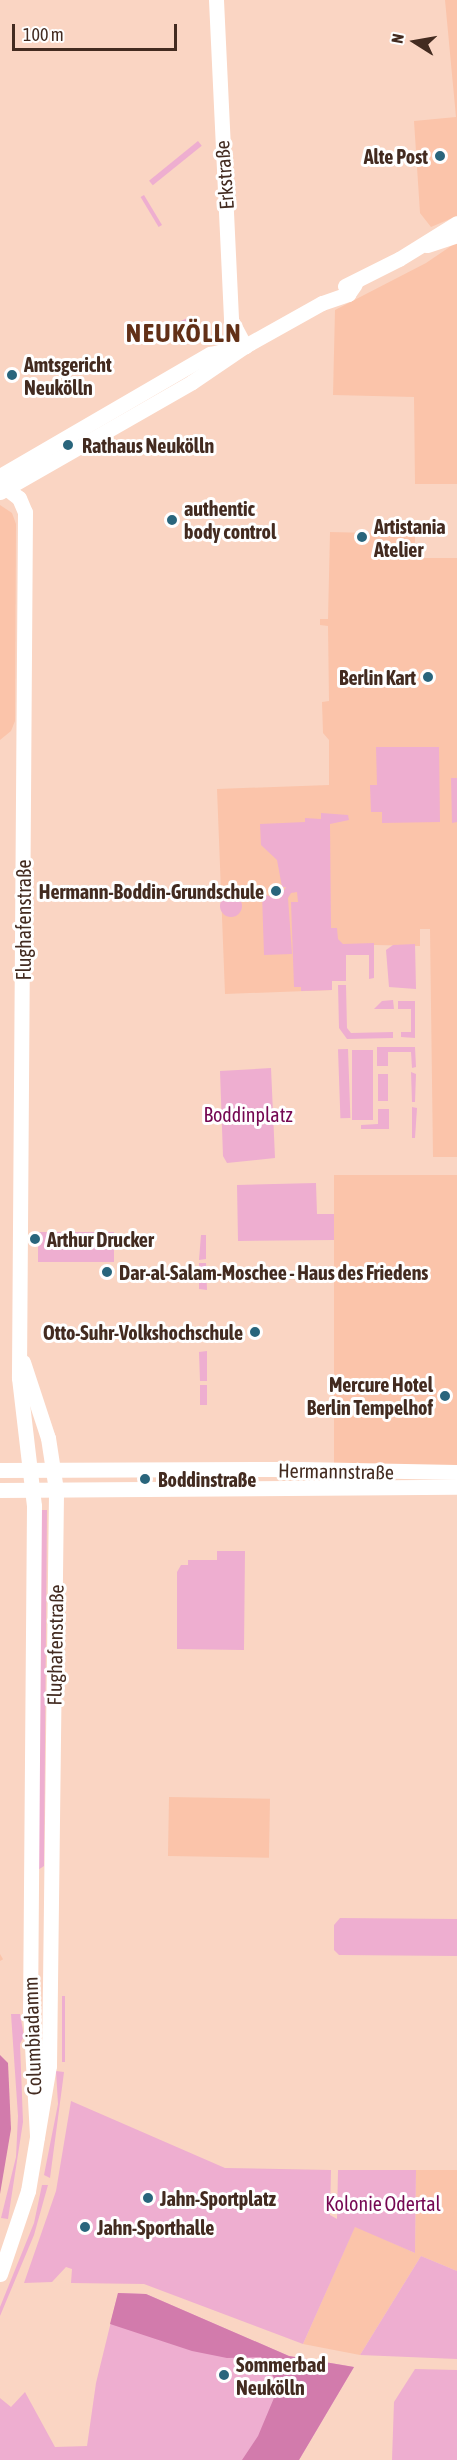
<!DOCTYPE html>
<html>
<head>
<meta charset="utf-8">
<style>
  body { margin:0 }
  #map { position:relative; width:457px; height:2460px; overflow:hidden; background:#fad5c3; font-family:"Asap Condensed",sans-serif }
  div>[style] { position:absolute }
  .built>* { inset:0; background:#fbc4aa; transform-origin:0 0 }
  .green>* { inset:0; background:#eeaed0; transform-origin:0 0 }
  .round { border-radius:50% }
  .forest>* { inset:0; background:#d27bac }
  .secondary>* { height:15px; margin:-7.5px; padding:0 7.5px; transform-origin:7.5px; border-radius:7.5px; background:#fff }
  .dots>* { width:16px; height:16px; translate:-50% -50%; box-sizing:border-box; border:3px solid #fff; border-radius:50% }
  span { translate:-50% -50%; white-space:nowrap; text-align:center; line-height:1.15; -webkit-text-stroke:6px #fff; paint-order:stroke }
  .poi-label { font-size:20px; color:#432b20; font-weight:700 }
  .right { translate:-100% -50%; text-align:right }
  .left { translate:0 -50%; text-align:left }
  .street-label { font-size:20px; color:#432b20 }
  .park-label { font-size:20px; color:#750752 }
  .district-label { font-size:26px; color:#623017; font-weight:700; letter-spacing:1.5px }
  .north { position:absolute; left:385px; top:12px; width:60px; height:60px; -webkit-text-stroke:4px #fff; paint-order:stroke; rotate:281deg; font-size:16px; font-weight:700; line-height:24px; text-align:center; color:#432b20 }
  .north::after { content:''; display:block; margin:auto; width:21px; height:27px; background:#432b20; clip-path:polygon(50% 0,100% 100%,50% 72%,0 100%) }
  .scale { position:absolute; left:12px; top:24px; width:165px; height:27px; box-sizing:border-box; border:3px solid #432b20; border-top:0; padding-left:8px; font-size:18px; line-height:21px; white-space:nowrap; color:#432b20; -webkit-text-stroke:4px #fff; paint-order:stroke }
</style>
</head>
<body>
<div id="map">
  <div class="built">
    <i style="clip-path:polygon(445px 0,457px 0,457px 216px,431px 227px,420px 213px,414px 121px,456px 117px)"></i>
    <i style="clip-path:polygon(457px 242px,457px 484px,415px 484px,414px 397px,333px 395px,335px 310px,426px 263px)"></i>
    <i style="clip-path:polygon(0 505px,12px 513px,16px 524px,15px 721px,11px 731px,0 740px)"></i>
    <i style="clip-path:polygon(330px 532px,415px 534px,415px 558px,457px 558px,457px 1157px,433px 1157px,430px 929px,420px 929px,420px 946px,331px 944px,332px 990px,225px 994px,217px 789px,329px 785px,329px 740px,323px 733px,322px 702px,329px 701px,328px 626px,320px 625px,320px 619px,328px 619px)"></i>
    <i style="left:457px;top:1175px;width:293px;height:123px;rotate:90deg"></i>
    <i style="left:169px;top:1797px;width:101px;height:59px;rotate:1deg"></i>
    <i style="left:0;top:1954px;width:6px;height:62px;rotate:59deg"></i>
    <i style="clip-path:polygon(416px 2170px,457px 2170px,457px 2271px,421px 2256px,360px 2355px,303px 2344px,355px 2226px,415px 2253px)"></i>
  </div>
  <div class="green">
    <i style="left:198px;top:141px;width:6px;height:63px;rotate:51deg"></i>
    <i style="left:144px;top:195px;width:35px;height:4px;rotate:59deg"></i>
    <i style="clip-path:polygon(190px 317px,199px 324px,194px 338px,185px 343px,173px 341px,168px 334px,169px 326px)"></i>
    <i style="clip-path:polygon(376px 747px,439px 747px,440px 822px,382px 823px,382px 812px,371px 812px,370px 785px,377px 785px)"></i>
    <i style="clip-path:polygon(451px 778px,457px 778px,457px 822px,452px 823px)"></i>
    <i style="clip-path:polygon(321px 813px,348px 815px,349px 820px,330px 824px,331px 928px,337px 928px,338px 939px,343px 944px,374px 943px,374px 978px,369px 979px,369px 955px,346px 955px,346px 981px,332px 981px,332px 990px,301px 991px,301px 987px,294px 987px,291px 902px,298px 902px,297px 892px,291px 893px,288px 898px,292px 954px,264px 955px,262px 894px,279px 899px,286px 887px,282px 887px,277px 860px,261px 845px,260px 824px,305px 822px,305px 818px,321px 819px)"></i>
    <i class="round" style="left:220px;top:895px;width:22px;height:22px"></i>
    <i style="clip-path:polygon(415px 944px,416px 989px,389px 987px,386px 950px,393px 945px)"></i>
    <i style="clip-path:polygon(338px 985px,346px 985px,347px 1028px,351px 1033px,393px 1032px,393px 1038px,347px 1039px,339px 1028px)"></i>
    <i style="clip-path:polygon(382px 1001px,393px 1000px,394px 1009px,374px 1009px)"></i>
    <i style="clip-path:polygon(398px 1001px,415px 1001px,415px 1038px,401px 1037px,401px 1032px,411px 1032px,411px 1009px,398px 1009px)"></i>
    <i style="clip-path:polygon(377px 1047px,415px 1047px,416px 1067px,412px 1068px,411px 1052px,388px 1052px,388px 1066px,377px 1066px)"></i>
    <i style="left:348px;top:1049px;width:69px;height:10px;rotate:88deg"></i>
    <i style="left:352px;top:1050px;width:21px;height:70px"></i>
    <i style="clip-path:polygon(271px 1068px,275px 1158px,227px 1163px,223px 1156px,220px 1071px)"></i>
    <i style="clip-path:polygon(411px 1072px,416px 1074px,415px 1102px,412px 1102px)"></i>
    <i style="left:378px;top:1074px;width:10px;height:27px"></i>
    <i style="clip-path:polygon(412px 1107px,417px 1108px,415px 1138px,412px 1138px)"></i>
    <i style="clip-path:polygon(378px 1109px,389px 1109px,389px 1129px,361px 1129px,361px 1125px,378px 1124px)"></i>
    <i style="clip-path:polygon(316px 1183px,317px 1214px,334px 1214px,334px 1240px,238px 1241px,237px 1185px)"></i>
    <i style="left:38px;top:1232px;width:76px;height:30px"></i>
    <i style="clip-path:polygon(201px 1235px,206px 1235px,206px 1259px,199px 1260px)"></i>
    <i style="clip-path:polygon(199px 1263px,206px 1263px,207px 1290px,199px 1289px)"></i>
    <i style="clip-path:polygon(207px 1351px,207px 1381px,200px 1381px,199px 1352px)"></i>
    <i style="left:200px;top:1385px;width:7px;height:20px"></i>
    <i style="clip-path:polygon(39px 1510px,47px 1510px,44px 1866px,38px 1870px)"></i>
    <i style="clip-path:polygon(217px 1551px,245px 1551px,244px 1650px,177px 1649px,177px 1572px,181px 1565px,188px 1565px,188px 1560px,217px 1560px)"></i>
    <i style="clip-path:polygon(340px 1918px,457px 1919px,457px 1956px,339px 1955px,334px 1950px,334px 1925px)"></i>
    <i style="left:62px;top:1996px;width:3px;height:66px"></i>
    <i style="clip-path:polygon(11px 2014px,20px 2014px,24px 2036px,20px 2044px,23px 2122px,8px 2219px,1px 2218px,16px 2157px,18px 2116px)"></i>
    <i style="clip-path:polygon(56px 2071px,64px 2072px,63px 2080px,50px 2178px,44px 2175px,58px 2104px)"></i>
    <i style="clip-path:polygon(71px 2101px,225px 2168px,331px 2170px,330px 2215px,337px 2219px,338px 2170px,416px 2170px,415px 2253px,355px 2227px,303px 2344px,144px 2284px,71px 2283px,72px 2269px,66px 2267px,52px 2282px,24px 2283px,56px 2191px)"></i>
    <i style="clip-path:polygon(42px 2185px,48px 2185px,34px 2235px,0 2316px,0 2307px,34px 2223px)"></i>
    <i style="clip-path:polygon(421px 2256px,457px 2271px,457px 2359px,360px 2355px)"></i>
    <i style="clip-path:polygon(118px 2293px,146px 2294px,289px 2356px,354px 2367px,299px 2460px,0 2460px,0 2398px,11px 2407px,25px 2392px,55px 2447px,87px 2446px,96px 2383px)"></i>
    <i style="clip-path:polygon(415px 2369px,457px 2370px,457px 2460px,392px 2460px,394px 2402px)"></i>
  </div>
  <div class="forest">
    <i style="clip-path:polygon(0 2055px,8px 2063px,11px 2129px,0 2194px)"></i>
    <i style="clip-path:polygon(118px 2293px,146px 2294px,289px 2356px,354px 2367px,299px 2460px,242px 2460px,258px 2436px,279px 2386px,261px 2357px,227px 2358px,192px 2351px,110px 2324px)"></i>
  </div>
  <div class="secondary">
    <i style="left:216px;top:0;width:320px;rotate:87.3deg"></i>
    <i style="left:231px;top:320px;width:30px;rotate:62deg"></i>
    <i style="left:427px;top:245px;width:32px;rotate:-18deg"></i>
    <i style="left:345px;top:286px;width:60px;rotate:-26.6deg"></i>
    <i style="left:399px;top:259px;width:68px;rotate:-31.8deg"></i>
    <i style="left:0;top:476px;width:243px;rotate:-30.2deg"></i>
    <i style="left:210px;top:354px;width:36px;rotate:-13deg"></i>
    <i style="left:6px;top:488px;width:16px;rotate:38deg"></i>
    <i style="left:19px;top:498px;width:15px;rotate:67deg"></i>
    <i style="left:25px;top:512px;width:866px;rotate:90.4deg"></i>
    <i style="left:19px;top:1378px;width:129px;rotate:83.3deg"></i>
    <i style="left:34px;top:1506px;width:504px;rotate:90.45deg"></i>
    <i style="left:30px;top:2010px;width:127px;rotate:86.8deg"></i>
    <i style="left:0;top:492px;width:221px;rotate:-29.8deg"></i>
    <i style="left:192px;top:382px;width:64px;rotate:-34.2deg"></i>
    <i style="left:245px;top:346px;width:88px;rotate:-29.2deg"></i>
    <i style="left:322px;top:303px;width:28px;rotate:-19deg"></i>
    <i style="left:348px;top:294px;width:12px;rotate:-55deg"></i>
    <i style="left:0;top:1470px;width:301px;rotate:-0.2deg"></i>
    <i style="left:301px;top:1469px;width:156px;rotate:1.1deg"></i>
    <i style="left:0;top:1490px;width:457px;rotate:-0.4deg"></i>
    <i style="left:0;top:2274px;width:88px;rotate:-71.4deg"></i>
    <i style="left:28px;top:2191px;width:127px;rotate:-80.5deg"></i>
    <i style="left:49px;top:2066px;width:576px;rotate:-89.3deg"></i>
    <i style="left:56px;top:1490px;width:53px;rotate:-98.7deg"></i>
    <i style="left:48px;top:1438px;width:80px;rotate:-108.2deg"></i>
  </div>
  <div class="dots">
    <i style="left:440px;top:156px;background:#29657c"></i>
    <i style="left:12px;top:375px;background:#29657c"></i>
    <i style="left:68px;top:445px;background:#29657c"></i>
    <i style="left:172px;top:520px;background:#29657c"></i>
    <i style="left:362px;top:537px;background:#29657c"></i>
    <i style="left:428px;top:677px;background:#29657c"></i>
    <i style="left:276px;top:891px;background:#29657c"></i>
    <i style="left:35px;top:1239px;background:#29657c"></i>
    <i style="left:107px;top:1272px;background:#29657c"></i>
    <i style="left:255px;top:1332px;background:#29657c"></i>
    <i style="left:445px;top:1396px;background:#29657c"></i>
    <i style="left:145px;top:1479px;background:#29657c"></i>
    <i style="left:148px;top:2198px;background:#29657c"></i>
    <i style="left:85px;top:2227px;background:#29657c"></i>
    <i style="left:224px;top:2375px;background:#29657c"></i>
  </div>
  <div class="poi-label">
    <span class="right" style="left:428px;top:156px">Alte Post</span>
    <span class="left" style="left:24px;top:376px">Amtsgericht<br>Neukölln</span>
    <span class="left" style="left:82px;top:445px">Rathaus Neukölln</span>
    <span class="left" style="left:184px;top:520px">authentic<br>body control</span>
    <span class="left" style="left:374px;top:538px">Artistania<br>Atelier</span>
    <span class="right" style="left:416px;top:677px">Berlin Kart</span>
    <span class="right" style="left:264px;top:891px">Hermann-Boddin-Grundschule</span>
    <span class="left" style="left:47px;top:1239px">Arthur Drucker</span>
    <span class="left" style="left:119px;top:1272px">Dar-al-Salam-Moschee - Haus des Friedens</span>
    <span class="right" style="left:243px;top:1332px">Otto-Suhr-Volkshochschule</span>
    <span class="right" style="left:433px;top:1396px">Mercure Hotel<br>Berlin Tempelhof</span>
    <span class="left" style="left:158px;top:1479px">Boddinstraße</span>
    <span class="left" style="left:160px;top:2198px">Jahn-Sportplatz</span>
    <span class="left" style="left:97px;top:2227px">Jahn-Sporthalle</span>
    <span class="left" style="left:236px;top:2376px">Sommerbad<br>Neukölln</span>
  </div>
  <div class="street-label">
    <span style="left:224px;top:175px;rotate:-94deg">Erkstraße</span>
    <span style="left:23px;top:920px;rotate:-90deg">Flughafenstraße</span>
    <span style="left:336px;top:1471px;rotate:1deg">Hermannstraße</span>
    <span style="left:55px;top:1645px;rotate:-89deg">Flughafenstraße</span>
    <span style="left:32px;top:2036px;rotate:-92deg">Columbiadamm</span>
  </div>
  <div class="park-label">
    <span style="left:248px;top:1114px">Boddinplatz</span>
    <span style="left:383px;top:2203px">Kolonie Odertal</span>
  </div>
  <div class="district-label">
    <span style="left:184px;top:334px">NEUKÖLLN</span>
  </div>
  <div class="north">N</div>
  <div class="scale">100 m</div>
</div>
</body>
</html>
